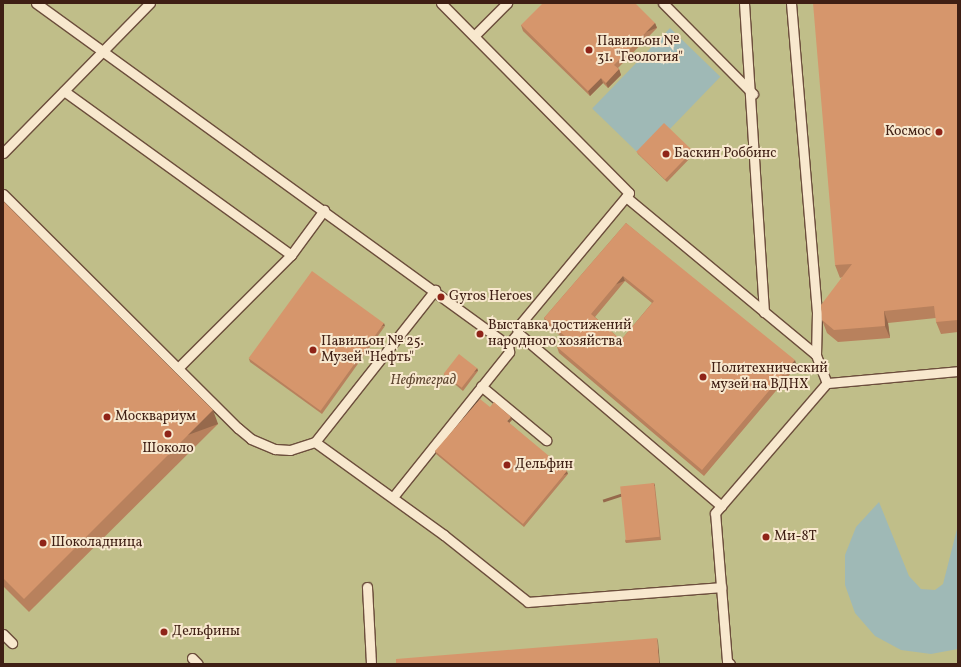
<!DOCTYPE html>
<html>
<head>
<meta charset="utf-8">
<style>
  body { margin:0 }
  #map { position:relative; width:961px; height:667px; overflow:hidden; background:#f4dbb4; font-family:Vollkorn,serif }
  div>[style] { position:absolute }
  .green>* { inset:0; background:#c0be89; transform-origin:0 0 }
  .water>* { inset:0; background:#9fb9b6; transform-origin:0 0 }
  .roads { filter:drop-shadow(1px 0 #6c4e3c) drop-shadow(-1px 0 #6c4e3c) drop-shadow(0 1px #6c4e3c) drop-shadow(0 -1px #6c4e3c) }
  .service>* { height:9px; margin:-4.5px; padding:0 4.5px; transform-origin:4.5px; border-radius:4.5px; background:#f8e8ce }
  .wall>* { inset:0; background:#b8815d }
  .shaded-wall>* { inset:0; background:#96694c; transform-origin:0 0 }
  .building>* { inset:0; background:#d6966c; transform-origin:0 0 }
  .dots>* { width:11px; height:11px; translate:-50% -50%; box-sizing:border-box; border:2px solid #f8e8ce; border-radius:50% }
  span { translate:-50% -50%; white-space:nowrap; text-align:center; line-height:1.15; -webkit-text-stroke:4px #f8e8ce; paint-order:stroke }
  .poi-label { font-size:14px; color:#3f1f14 }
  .left { translate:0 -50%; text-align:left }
  .right { translate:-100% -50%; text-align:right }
  .park-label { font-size:14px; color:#5f4731; font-style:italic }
  .frame { position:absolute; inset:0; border:4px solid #3f1f14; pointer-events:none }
</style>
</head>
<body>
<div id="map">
  <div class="green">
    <i style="left:3px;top:3px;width:955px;height:661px"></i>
  </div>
  <div class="water">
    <i style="left:670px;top:28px;width:70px;height:112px;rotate:44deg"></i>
    <i style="clip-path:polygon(879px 502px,909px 576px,921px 589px,935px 590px,943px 584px,958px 525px,958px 649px,931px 654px,901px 650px,875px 636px,855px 613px,845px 585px,845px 555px,856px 527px)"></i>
  </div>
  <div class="roads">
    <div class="service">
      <i style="left:36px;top:3px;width:583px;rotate:35.93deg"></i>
      <i style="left:441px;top:3px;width:267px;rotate:45.3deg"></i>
      <i style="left:629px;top:193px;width:175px;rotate:129.7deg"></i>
      <i style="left:517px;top:328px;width:5px;rotate:79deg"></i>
      <i style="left:518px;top:333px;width:267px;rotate:40.4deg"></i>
      <i style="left:663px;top:3px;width:128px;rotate:45.3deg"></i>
      <i style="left:744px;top:3px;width:310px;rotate:86.3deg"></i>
      <i style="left:791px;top:3px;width:310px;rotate:85.2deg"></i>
      <i style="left:817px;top:312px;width:43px;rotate:91.3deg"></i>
      <i style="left:474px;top:36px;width:47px;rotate:-45deg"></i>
      <i style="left:64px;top:91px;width:280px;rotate:35.8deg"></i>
      <i style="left:291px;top:255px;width:56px;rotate:-53.7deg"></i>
      <i style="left:3px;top:153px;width:210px;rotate:-45.6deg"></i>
      <i style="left:3px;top:194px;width:332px;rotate:44.9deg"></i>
      <i style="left:238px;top:428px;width:17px;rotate:40deg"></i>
      <i style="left:251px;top:439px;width:26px;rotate:23deg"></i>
      <i style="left:275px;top:449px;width:15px;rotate:4deg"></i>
      <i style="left:290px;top:450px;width:26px;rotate:-18deg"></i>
      <i style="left:315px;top:442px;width:194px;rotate:-51.7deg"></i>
      <i style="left:626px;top:197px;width:247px;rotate:39.7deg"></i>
      <i style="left:816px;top:355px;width:30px;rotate:69deg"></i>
      <i style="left:178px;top:368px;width:160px;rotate:-45deg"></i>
      <i style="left:481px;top:386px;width:85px;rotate:39.7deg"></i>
      <i style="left:315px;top:442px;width:159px;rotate:35.8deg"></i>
      <i style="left:444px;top:535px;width:107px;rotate:38.6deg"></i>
      <i style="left:528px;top:602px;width:194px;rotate:-4.4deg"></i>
      <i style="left:393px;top:497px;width:186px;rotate:-51.3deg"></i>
      <i style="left:509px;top:352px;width:7px;rotate:-98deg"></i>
      <i style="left:508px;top:345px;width:16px;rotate:-50deg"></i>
      <i style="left:367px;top:587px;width:77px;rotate:87deg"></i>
      <i style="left:3px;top:634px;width:13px;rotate:45deg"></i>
      <i style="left:192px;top:658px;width:8px;rotate:45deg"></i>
      <i style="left:730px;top:664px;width:4px;rotate:-135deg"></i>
      <i style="left:727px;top:661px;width:148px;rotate:-94.6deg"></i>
      <i style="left:715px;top:513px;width:172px;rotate:-49.3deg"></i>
      <i style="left:827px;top:383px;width:132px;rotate:-5.2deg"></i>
    </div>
  </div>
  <div class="wall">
    <i style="clip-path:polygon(958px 3px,958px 332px,941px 334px,936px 322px,936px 318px,888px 323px,890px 338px,838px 342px,827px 333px,822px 320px,842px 277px,840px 278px,835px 265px)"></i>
    <i style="clip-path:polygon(655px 23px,657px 28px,618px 68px,619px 69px,621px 75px,608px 88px,603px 83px,590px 96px,523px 31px,521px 25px)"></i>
    <i style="clip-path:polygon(637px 152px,694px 154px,667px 182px,638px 154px)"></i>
    <i style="clip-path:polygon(3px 201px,218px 424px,29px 612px,3px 586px)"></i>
    <i style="clip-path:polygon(evenodd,626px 223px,797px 366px,704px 476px,559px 353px,557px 347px,564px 339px,546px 324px,544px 318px,626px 223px,625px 281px,652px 303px,621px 340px,595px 317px,625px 281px)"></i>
    <i style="clip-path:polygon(385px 326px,322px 414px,250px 362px,249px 359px)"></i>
    <i style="clip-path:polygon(477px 368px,478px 371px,463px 391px,445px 376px,444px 374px)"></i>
    <i style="clip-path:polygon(512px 420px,509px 423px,568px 474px,524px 527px,436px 454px,435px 451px)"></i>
    <i style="clip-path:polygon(654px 483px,655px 486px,661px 540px,626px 543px,625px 541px)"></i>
  </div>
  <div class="shaded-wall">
    <i style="clip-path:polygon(957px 3px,958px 3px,958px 20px)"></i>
    <i style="left:655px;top:23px;width:5px;height:59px;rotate:68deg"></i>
    <i style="clip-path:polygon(619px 69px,621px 75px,608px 88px,606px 83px)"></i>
    <i style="clip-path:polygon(601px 78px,603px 83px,590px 96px,588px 91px)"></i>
    <i style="left:693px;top:151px;width:3px;height:39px;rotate:72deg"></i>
    <i style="left:623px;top:276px;width:5px;height:50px;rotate:68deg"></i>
    <i style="clip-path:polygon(884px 311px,888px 323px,890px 338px,885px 326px)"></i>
    <i style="left:384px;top:323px;width:3px;height:108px;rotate:72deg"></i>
    <i style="left:795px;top:360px;width:6px;height:144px;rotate:72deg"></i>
    <i style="left:477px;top:368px;width:3px;height:25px;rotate:72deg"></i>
    <i style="left:213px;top:410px;width:15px;height:267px;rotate:70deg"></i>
    <i style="clip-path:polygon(511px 417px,512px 420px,508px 424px,507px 421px)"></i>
    <i style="left:567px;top:471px;width:3px;height:69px;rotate:72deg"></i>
    <i style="left:654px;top:483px;width:3px;height:54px;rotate:72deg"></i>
    <i style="clip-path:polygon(657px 638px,658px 641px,660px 664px,659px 664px)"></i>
  </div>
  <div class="building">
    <i style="clip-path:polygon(543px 3px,635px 3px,655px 23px,614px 65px,619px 69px,606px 83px,601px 78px,588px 91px,521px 25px)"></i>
    <i style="clip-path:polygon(813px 3px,957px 3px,958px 20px,958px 320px,936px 322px,934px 306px,884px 311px,885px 326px,834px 330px,822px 320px,821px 305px,852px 264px,835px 265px)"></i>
    <i style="left:664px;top:123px;width:40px;height:40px;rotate:44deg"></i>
    <i style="clip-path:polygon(3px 201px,213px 410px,24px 599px,3px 578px)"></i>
    <i style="clip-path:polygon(evenodd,626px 223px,795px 360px,702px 470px,557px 347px,566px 337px,544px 318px,626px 223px,623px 276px,654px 301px,621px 340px,591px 314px,623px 276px)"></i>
    <i style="left:312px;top:271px;width:89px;height:108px;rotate:36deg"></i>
    <i style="left:459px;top:354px;width:23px;height:25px;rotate:38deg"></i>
    <i style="clip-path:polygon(480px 399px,490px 407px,494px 402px,511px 417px,507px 421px,567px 471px,523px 524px,435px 451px)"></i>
    <i style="left:654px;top:483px;width:54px;height:34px;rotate:84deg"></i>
    <i style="clip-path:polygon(657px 638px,659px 664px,396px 664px,396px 659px)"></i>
  </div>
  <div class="dots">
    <i style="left:589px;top:50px;background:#8f2418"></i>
    <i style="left:939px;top:132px;background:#8f2418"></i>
    <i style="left:666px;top:154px;background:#8f2418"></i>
    <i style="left:441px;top:297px;background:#8f2418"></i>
    <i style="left:480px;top:334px;background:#8f2418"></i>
    <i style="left:313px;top:350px;background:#8f2418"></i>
    <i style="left:703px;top:377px;background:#8f2418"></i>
    <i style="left:107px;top:417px;background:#8f2418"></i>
    <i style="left:168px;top:434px;background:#8f2418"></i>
    <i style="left:507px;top:465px;background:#8f2418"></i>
    <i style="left:766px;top:537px;background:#8f2418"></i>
    <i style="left:43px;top:543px;background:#8f2418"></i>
    <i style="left:164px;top:632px;background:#8f2418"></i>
  </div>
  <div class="poi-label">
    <span class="left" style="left:597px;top:50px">Павильон №<br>31. "Геология"</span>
    <span class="right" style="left:931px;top:132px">Космос</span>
    <span class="left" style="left:674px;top:154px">Баскин Роббинс</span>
    <span class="left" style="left:449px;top:297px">Gyros Heroes</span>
    <span class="left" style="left:488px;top:334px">Выставка достижений<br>народного хозяйства</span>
    <span class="left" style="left:321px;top:350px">Павильон № 25.<br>Музей "Нефть"</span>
    <span class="left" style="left:711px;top:377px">Политехнический<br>музей на ВДНХ</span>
    <span class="left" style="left:115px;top:417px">Москвариум</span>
    <span style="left:168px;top:449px">Шоколо</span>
    <span class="left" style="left:515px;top:465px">Дельфин</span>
    <span class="left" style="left:774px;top:537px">Ми-8Т</span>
    <span class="left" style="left:51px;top:543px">Шоколадница</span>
    <span class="left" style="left:172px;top:632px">Дельфины</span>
  </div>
  <div class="park-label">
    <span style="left:423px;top:381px">Нефтеград</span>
  </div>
  <div class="frame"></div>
</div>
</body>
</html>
